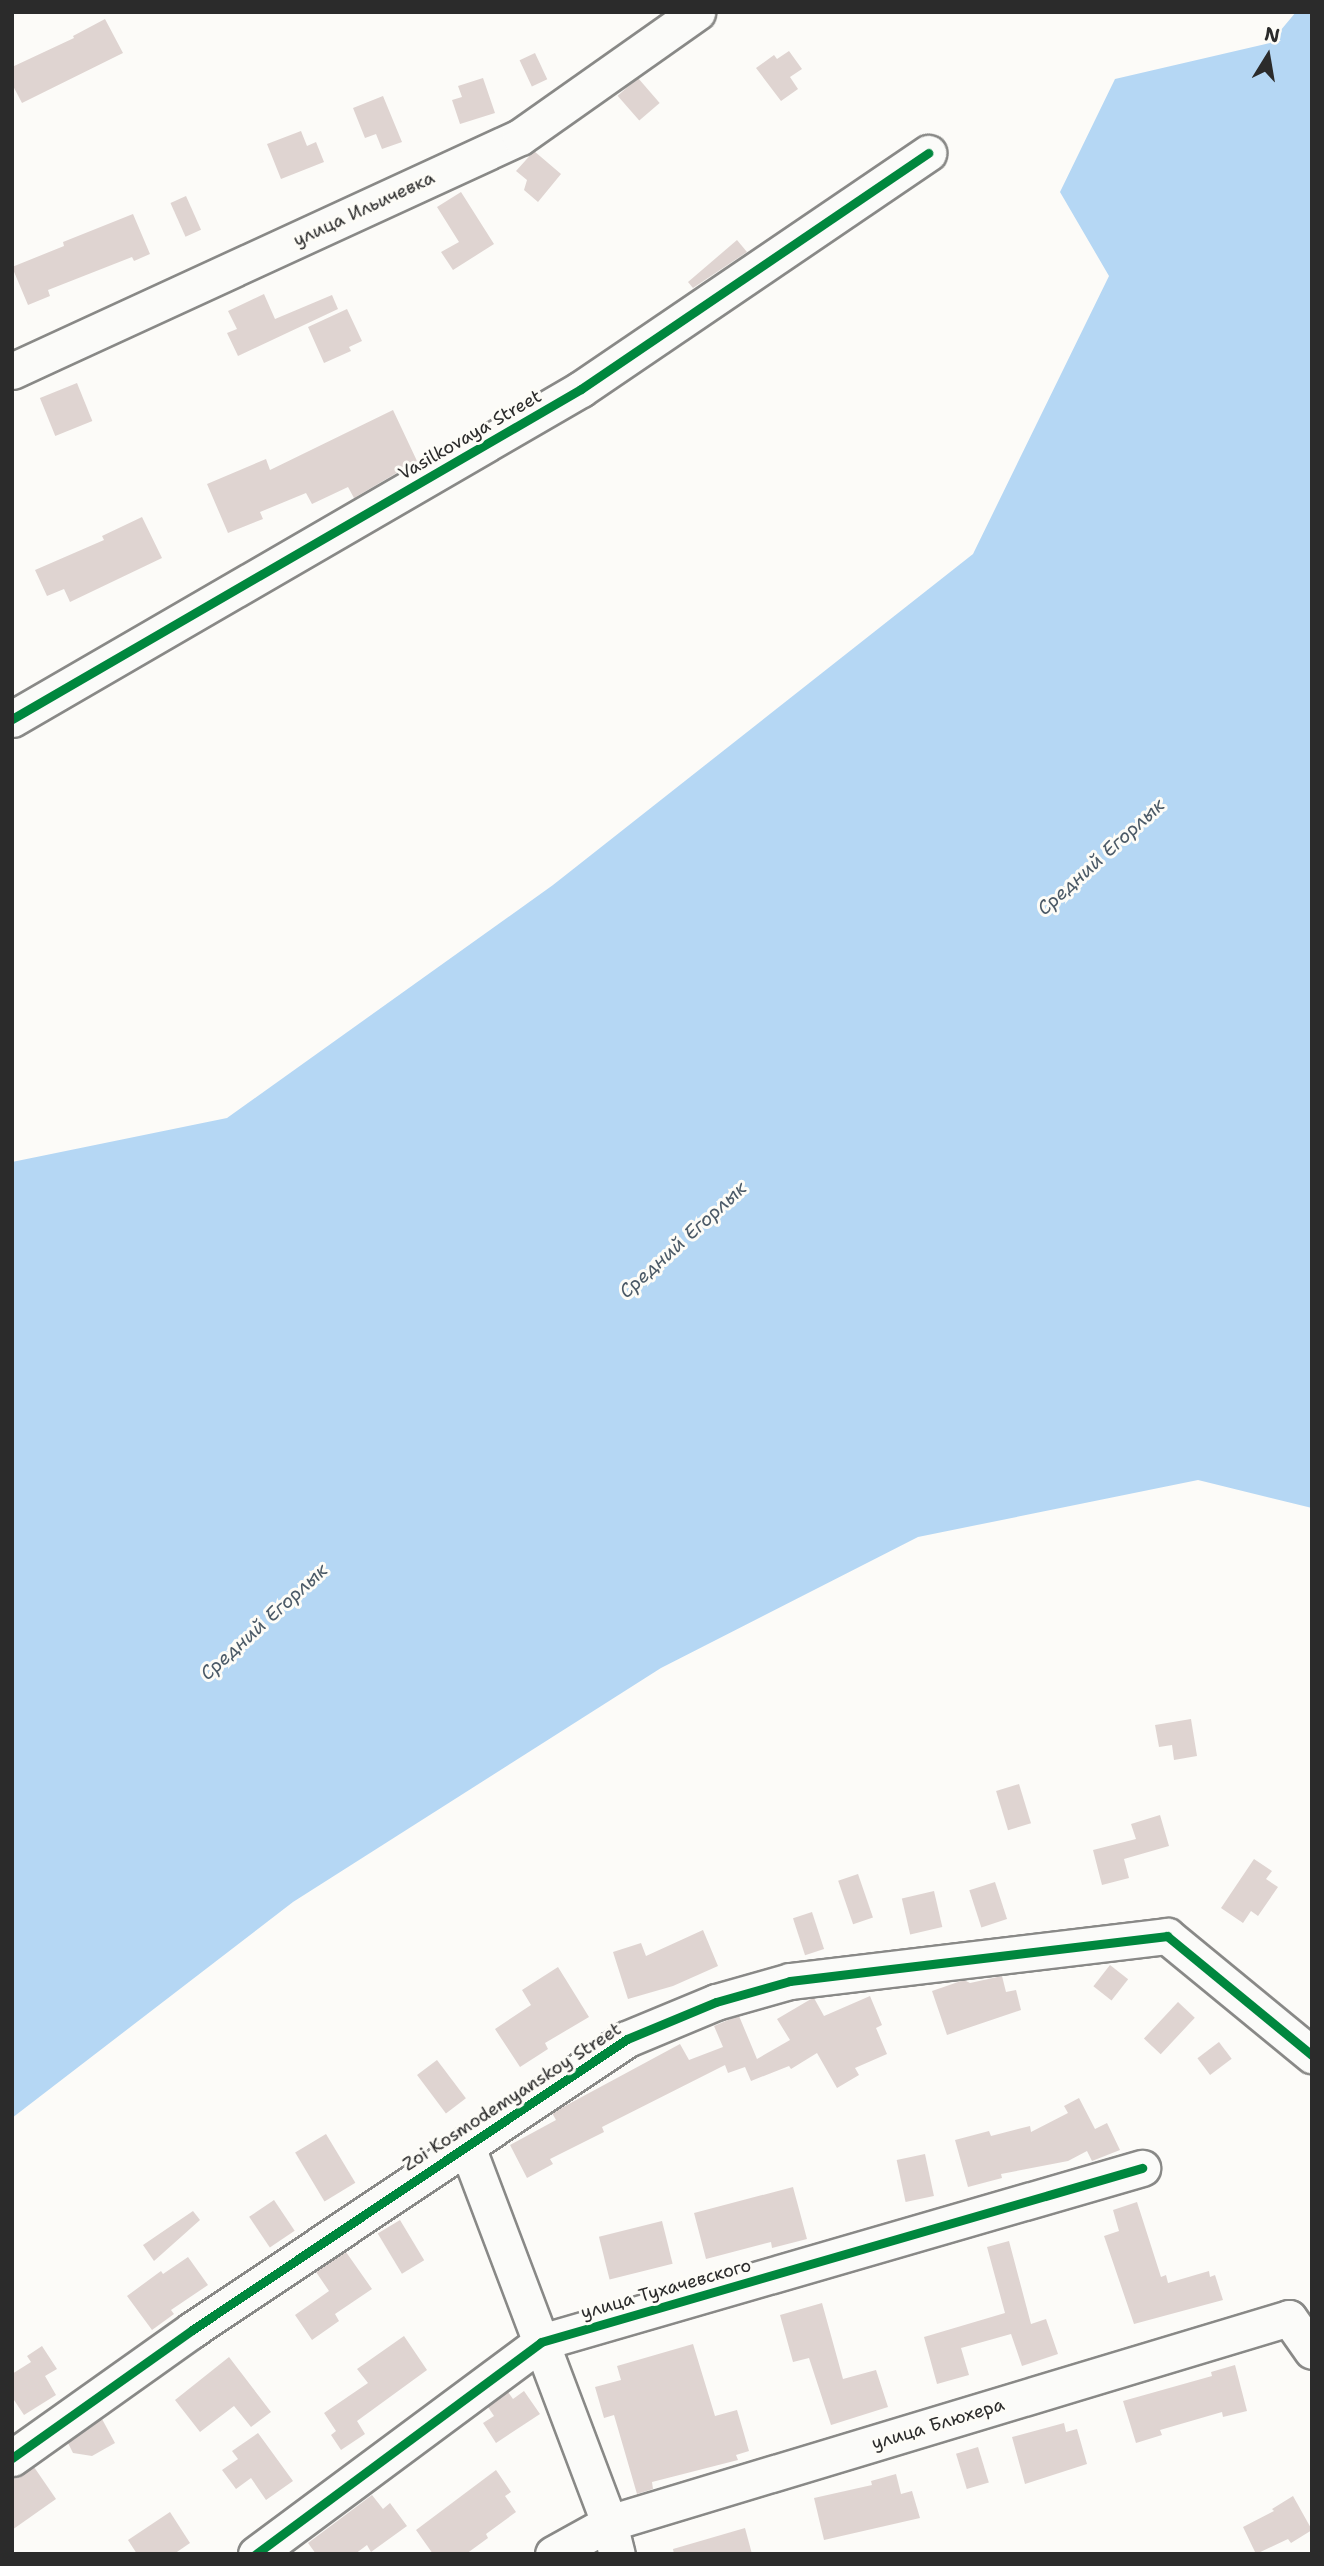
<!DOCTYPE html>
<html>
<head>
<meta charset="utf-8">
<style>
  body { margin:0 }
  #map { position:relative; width:1324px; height:2566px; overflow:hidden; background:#fcfbf8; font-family:"Shantell Sans",sans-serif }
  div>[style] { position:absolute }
  .water>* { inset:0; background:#b5d7f4 }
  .building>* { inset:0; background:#dfd4d1; transform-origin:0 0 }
  .roads { filter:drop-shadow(2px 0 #898987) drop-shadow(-2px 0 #898987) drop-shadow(0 2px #898987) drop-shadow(0 -2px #898987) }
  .minor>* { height:35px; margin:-17.5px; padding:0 17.5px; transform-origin:17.5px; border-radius:17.5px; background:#fbfbf9 }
  .cycleway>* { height:9px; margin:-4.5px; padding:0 4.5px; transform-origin:4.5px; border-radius:4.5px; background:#00873e }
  span { translate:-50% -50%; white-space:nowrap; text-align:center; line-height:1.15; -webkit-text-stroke:6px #fdfcf7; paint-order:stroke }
  .street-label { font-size:18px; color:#2b2b2b }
  .water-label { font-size:19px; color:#4b5a67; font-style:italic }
  .frame { position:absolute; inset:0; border:14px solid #2b2b2b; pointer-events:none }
  .north { position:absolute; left:1233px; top:21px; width:70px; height:70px; -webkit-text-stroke:5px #fdfcf7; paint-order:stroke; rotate:11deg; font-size:19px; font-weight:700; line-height:28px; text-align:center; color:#2b2b2b }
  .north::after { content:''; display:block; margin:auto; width:24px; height:32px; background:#2b2b2b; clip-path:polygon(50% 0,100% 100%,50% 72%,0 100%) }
</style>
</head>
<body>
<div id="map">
  <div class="water">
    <i style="clip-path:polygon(1296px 12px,1312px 12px,1312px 1508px,1198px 1480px,918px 1537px,661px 1668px,293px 1902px,12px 2118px,12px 1162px,227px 1118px,553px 885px,973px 554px,1109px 276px,1060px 192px,1115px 79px,1270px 43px)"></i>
  </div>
  <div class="building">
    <i style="clip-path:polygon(105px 19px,123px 53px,22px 103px,12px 84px,12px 67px,74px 38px,73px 36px)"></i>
    <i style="clip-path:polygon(789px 51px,802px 69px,790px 77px,798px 89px,781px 101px,756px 68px,774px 55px,777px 59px)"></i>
    <i style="left:535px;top:53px;width:29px;height:17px;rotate:65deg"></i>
    <i style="clip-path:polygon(483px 78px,495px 113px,460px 124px,452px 100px,462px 97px,458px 86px)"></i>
    <i style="left:638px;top:78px;width:33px;height:27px;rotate:49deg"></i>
    <i style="clip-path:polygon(383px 96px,402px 142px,382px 149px,376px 134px,365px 138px,353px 108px)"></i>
    <i style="clip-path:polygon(301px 131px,307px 146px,316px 142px,324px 162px,281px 179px,267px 144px)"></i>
    <i style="clip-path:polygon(534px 151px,561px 174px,538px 202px,524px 190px,527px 180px,516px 171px)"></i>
    <i style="clip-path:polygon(461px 192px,494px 244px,453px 270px,441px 252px,459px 242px,437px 207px)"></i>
    <i style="left:186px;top:196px;width:37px;height:17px;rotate:66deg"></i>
    <i style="clip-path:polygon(133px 214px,150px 254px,134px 261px,132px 257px,48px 290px,50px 296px,28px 305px,12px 267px,64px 246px,63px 242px)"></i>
    <i style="clip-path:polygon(737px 240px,747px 252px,693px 288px,688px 282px)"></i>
    <i style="clip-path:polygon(264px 294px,275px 319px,332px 295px,338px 309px,238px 356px,227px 333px,237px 329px,228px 311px)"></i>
    <i style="clip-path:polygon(347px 309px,362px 341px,349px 347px,351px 351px,324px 363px,308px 327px)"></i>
    <i style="left:77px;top:383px;width:41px;height:40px;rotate:68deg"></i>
    <i style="clip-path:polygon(393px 410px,417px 461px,354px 498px,348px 487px,312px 504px,306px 493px,260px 512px,263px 519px,228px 533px,207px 484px,266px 459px,270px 470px)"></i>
    <i style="clip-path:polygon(142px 517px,162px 558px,70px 602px,64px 589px,47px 596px,35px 570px,104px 540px,102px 536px)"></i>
    <i style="clip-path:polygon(1191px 1719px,1197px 1756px,1174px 1760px,1172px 1745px,1159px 1747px,1155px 1725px)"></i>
    <i style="left:1019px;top:1784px;width:41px;height:24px;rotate:73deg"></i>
    <i style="clip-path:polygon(1160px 1815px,1169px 1846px,1124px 1859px,1129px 1878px,1102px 1885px,1093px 1850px,1136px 1839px,1131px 1824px)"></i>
    <i style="clip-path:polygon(1254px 1859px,1272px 1871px,1266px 1879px,1278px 1887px,1258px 1916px,1251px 1911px,1243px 1923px,1221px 1908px)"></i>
    <i style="left:858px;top:1874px;width:46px;height:21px;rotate:71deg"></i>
    <i style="left:995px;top:1882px;width:39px;height:27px;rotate:72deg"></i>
    <i style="left:934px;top:1891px;width:37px;height:33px;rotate:77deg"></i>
    <i style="left:812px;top:1912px;width:39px;height:20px;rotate:72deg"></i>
    <i style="clip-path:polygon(703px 1930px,718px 1966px,673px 1986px,628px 1999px,613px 1952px,641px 1943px,646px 1956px)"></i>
    <i style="left:1110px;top:1965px;width:23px;height:27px;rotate:38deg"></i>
    <i style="clip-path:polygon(558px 1967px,589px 2017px,545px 2043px,548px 2049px,520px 2067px,495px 2029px,531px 2005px,522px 1990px)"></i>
    <i style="clip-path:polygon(1002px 1976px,1006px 1992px,1016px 1990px,1021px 2010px,947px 2035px,932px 1991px,964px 1980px,970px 1983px)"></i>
    <i style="clip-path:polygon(870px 1996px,882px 2025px,876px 2028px,887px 2054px,855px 2068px,859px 2075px,837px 2088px,817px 2053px,791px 2069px,789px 2066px,751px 2081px,745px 2067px,728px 2073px,725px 2065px,602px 2127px,604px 2132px,550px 2159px,553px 2164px,527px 2178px,510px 2145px,556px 2120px,552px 2113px,680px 2044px,689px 2060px,723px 2047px,714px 2026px,733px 2018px,739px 2016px,757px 2059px,790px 2040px,777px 2019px,811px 1999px,814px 1998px,824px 2016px)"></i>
    <i style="left:1178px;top:2002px;width:23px;height:50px;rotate:43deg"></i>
    <i style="left:1219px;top:2042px;width:21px;height:27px;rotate:53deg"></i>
    <i style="left:437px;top:2060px;width:48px;height:25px;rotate:53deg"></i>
    <i style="clip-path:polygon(1079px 2098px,1095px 2129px,1107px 2123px,1120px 2150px,1092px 2161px,1087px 2151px,1068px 2161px,1001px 2174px,1002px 2178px,968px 2187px,955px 2140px,989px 2131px,991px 2136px,1030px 2126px,1031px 2132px,1068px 2113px,1064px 2106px)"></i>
    <i style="left:326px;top:2134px;width:57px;height:36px;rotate:59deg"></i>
    <i style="left:925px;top:2154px;width:43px;height:29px;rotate:78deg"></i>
    <i style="clip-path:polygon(793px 2187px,807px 2239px,772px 2248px,771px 2242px,706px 2259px,694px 2213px)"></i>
    <i style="left:274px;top:2200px;width:37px;height:30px;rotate:56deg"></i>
    <i style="clip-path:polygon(1137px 2202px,1161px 2277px,1166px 2275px,1168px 2283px,1209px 2271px,1210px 2277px,1215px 2275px,1223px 2300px,1134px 2324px,1104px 2236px,1119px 2231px,1113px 2210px)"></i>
    <i style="clip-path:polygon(193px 2211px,200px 2220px,154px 2261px,143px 2245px)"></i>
    <i style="left:400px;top:2220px;width:47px;height:26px;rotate:59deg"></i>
    <i style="left:662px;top:2221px;width:44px;height:65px;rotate:76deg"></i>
    <i style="clip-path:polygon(1009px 2241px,1031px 2324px,1046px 2319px,1058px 2354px,1022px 2366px,1011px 2334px,961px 2348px,969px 2375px,937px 2384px,924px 2337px,1005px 2313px,987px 2247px)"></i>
    <i style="clip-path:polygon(346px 2252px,372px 2289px,335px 2314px,339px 2321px,312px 2340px,295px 2315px,329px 2291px,316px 2272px)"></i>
    <i style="clip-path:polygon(188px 2257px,208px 2285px,171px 2310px,174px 2314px,152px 2330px,127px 2296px,161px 2271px,163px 2274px)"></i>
    <i style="clip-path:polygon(822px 2303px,843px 2379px,876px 2370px,888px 2407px,831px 2425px,809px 2358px,793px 2362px,780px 2315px)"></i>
    <i style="clip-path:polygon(404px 2336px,427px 2370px,357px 2421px,365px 2434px,341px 2450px,331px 2435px,336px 2431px,324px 2413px,368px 2383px,357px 2369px)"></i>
    <i style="clip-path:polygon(693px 2344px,715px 2416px,737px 2410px,749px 2451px,736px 2455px,738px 2460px,652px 2482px,653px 2489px,637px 2494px,614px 2415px,604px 2418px,595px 2387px,621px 2380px,617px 2366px)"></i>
    <i style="clip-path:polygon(42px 2346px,57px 2369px,45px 2376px,56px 2395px,24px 2415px,12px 2397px,12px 2374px,31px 2362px,27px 2356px)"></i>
    <i style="clip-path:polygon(229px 2357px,271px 2412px,251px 2427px,234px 2406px,200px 2432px,175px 2400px)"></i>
    <i style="clip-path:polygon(1235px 2365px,1247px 2411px,1223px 2417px,1222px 2412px,1160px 2430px,1162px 2435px,1136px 2443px,1123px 2401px,1212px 2376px,1211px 2372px)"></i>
    <i style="clip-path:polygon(524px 2391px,540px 2414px,496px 2443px,483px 2423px,494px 2416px,488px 2407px,508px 2392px,513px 2399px)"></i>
    <i style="clip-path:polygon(102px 2419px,115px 2443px,92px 2456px,73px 2453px,68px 2443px)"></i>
    <i style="clip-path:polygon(1064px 2423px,1066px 2432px,1077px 2429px,1087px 2464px,1025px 2484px,1012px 2437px)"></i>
    <i style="clip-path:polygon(258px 2433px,293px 2481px,266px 2500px,251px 2478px,236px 2489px,222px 2470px,238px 2459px,232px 2451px)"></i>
    <i style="left:978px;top:2447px;width:37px;height:23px;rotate:73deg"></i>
    <i style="clip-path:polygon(34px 2467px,56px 2499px,12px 2530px,12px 2478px)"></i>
    <i style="clip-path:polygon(496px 2470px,511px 2492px,505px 2496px,516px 2512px,486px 2534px,488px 2538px,466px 2554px,433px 2554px,416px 2530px)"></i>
    <i style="clip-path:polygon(896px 2474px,901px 2494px,912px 2491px,920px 2518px,824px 2540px,814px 2498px,872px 2485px,871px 2481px)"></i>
    <i style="clip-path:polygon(372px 2495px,383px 2509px,390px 2503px,407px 2526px,371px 2552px,367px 2545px,355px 2554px,316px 2554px,308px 2543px)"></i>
    <i style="clip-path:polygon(1293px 2496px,1312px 2530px,1291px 2543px,1288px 2539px,1256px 2554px,1243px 2527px,1274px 2511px,1272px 2509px)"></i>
    <i style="clip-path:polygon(170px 2512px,190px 2543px,174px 2554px,137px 2554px,128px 2540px)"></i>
    <i style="clip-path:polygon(745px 2528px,752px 2554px,674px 2554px,673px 2549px)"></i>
  </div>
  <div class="roads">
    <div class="minor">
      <i style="left:12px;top:371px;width:559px;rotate:-24.73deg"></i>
      <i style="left:520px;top:137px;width:217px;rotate:-35.2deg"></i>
      <i style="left:12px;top:719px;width:658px;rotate:-30.11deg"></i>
      <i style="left:581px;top:389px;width:420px;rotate:-34.2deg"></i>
      <i style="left:466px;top:2144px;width:405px;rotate:69.3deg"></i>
      <i style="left:609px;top:2523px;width:32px;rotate:76deg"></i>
      <i style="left:12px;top:2458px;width:221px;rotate:-35.4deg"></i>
      <i style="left:192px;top:2330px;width:523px;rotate:-33.78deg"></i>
      <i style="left:627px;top:2039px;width:96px;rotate:-22.6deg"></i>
      <i style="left:716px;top:2002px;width:77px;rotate:-15.8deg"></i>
      <i style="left:790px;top:1981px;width:380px;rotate:-6.8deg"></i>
      <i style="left:1167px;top:1936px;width:188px;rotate:39.4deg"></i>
      <i style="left:256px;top:2554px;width:355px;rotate:-36.6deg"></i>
      <i style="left:541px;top:2342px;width:626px;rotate:-16.15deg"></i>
      <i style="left:553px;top:2554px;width:64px;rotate:-29deg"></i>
      <i style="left:609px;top:2523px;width:710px;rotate:-16.78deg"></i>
      <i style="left:1289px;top:2318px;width:40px;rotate:55.1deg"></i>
    </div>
  </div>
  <div class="cycleway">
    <i style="left:12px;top:719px;width:658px;rotate:-30.11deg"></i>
    <i style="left:581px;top:389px;width:420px;rotate:-34.2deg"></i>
    <i style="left:12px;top:2458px;width:221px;rotate:-35.4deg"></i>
    <i style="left:192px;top:2330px;width:523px;rotate:-33.78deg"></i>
    <i style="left:627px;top:2039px;width:96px;rotate:-22.6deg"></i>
    <i style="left:716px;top:2002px;width:77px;rotate:-15.8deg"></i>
    <i style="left:790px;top:1981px;width:380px;rotate:-6.8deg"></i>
    <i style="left:1167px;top:1936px;width:188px;rotate:39.4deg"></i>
    <i style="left:256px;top:2554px;width:355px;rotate:-36.6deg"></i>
    <i style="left:541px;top:2342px;width:626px;rotate:-16.15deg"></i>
  </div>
  <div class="street-label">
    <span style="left:364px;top:209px;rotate:-25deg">улица Ильичевка</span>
    <span style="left:470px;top:435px;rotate:-30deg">Vasilkovaya Street</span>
    <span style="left:512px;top:2097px;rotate:-33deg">Zoi Kosmodemyanskoy Street</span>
    <span style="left:666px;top:2289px;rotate:-16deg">улица Тухачевского</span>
    <span style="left:938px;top:2424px;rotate:-17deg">улица Блюхера</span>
  </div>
  <div class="water-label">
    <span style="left:1101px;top:857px;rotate:-42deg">Средний Егорлык</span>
    <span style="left:683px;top:1240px;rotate:-42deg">Средний Егорлык</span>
    <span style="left:264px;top:1622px;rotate:-42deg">Средний Егорлык</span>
  </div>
  <div class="frame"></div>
  <div class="north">N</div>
</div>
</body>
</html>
